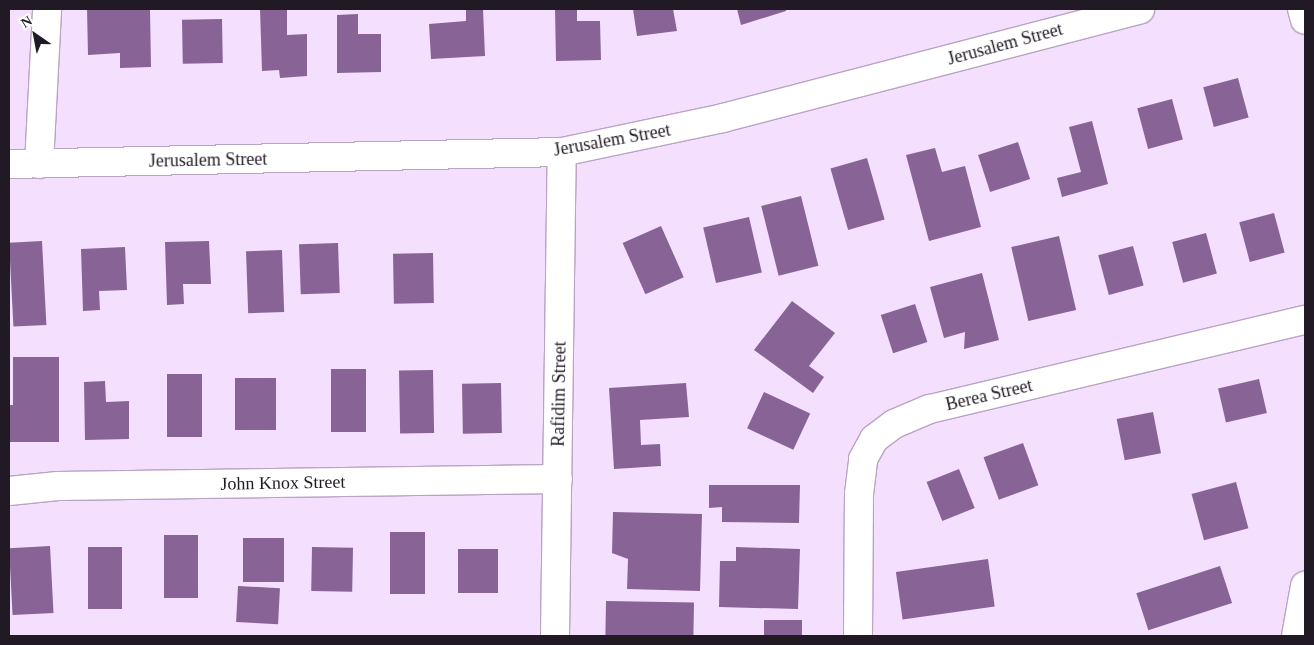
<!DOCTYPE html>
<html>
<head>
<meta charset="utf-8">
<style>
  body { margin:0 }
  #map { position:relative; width:1314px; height:645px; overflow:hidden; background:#f5dfff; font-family:"Times New Roman",serif }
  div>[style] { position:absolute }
  .building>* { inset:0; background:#876495; transform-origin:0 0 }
  .roads { filter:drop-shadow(1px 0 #b9a4c2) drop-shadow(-1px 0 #b9a4c2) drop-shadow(0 1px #b9a4c2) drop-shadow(0 -1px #b9a4c2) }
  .minor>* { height:28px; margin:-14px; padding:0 14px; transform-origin:14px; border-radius:14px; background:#fff }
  span { translate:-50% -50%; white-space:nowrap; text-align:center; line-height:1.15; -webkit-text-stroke:5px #fff; paint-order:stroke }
  .street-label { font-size:18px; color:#211924 }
  .frame { position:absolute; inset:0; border:10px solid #211924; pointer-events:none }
  .north { position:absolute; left:10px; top:10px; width:50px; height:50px; -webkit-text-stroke:4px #fff; paint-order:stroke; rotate:327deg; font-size:14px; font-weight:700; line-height:20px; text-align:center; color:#211924 }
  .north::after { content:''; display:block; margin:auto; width:18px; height:22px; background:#211924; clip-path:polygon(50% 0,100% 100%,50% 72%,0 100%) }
</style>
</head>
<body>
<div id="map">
  <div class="building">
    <i style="clip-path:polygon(87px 9px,150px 9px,151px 67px,120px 68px,120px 53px,88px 55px)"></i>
    <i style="clip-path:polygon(260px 9px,287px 9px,287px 35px,307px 34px,307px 76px,280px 78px,279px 70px,262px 71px)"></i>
    <i style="clip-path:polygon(466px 9px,483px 9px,485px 56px,431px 59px,429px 24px,466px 21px)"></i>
    <i style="clip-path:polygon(555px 9px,577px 9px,577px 21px,600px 21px,601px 60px,556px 61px)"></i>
    <i style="clip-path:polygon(633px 9px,673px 9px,677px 31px,637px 36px)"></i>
    <i style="clip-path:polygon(737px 9px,786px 9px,786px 11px,741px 25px)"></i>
    <i style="clip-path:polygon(358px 14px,358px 34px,381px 34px,381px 72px,337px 73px,337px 15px)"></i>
    <i style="left:222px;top:19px;width:44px;height:40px;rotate:89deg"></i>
    <i style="left:1238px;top:78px;width:41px;height:36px;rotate:75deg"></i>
    <i style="left:1172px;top:99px;width:42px;height:36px;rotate:75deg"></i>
    <i style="clip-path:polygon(1092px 121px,1108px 184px,1062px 197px,1057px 178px,1081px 172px,1069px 127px)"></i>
    <i style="left:1018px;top:142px;width:39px;height:42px;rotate:72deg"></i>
    <i style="clip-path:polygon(935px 148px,942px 172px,965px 166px,981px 227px,929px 241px,906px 155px)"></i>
    <i style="left:867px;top:158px;width:64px;height:38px;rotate:74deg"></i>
    <i style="left:801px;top:196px;width:72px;height:41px;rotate:76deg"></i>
    <i style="left:1274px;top:213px;width:41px;height:36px;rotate:75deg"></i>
    <i style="left:749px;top:217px;width:57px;height:47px;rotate:77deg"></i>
    <i style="left:661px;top:226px;width:56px;height:42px;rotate:66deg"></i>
    <i style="left:1206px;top:233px;width:42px;height:35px;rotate:75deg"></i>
    <i style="left:1059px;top:236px;width:76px;height:49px;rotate:77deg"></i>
    <i style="left:42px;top:241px;width:84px;height:33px;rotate:87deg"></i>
    <i style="clip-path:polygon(209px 241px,211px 284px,183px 284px,184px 304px,167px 305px,165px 242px)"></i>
    <i style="left:338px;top:243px;width:50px;height:39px;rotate:88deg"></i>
    <i style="left:1133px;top:246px;width:41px;height:36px;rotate:75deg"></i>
    <i style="clip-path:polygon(125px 247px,127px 290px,99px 291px,100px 310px,83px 311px,81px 249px)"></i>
    <i style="left:282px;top:250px;width:62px;height:36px;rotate:88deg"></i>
    <i style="left:433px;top:253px;width:50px;height:40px;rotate:89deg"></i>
    <i style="clip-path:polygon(982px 273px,999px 340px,964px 349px,965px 332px,944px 338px,930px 287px)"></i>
    <i style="clip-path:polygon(792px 301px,835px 333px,809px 366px,824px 377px,813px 393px,754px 350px)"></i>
    <i style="left:915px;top:304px;width:40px;height:36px;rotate:72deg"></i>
    <i style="clip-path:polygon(13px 357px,59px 357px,59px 442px,9px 442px,9px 405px,13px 405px)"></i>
    <i style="left:331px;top:369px;width:35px;height:63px"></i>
    <i style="left:433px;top:370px;width:63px;height:34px;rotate:89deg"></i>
    <i style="left:167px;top:374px;width:35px;height:63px"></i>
    <i style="left:235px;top:378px;width:41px;height:52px"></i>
    <i style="left:1259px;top:379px;width:35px;height:42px;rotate:77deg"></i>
    <i style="clip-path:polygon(105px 381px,106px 402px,129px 401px,129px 439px,85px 440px,84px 382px)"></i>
    <i style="left:501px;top:383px;width:50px;height:39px;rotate:89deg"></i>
    <i style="clip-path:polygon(686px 383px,689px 417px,640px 420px,641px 445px,660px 444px,661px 466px,614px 469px,609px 388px)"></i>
    <i style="left:764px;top:392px;width:51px;height:40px;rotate:25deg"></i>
    <i style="left:1153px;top:412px;width:42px;height:37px;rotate:79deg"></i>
    <i style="left:1023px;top:443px;width:45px;height:42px;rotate:70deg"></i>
    <i style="left:959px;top:469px;width:42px;height:35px;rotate:68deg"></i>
    <i style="left:1236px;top:482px;width:48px;height:46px;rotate:75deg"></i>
    <i style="clip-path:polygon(709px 485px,800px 485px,799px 523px,722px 522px,722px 507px,709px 508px)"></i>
    <i style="clip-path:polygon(613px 512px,702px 514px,700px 591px,627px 589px,628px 559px,612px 553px)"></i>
    <i style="left:425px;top:532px;width:62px;height:35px;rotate:90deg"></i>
    <i style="left:164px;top:535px;width:34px;height:63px"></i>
    <i style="left:243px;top:538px;width:41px;height:44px"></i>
    <i style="left:50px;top:546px;width:67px;height:41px;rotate:87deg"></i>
    <i style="left:88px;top:547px;width:34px;height:62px"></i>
    <i style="left:312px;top:547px;width:41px;height:44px;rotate:1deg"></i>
    <i style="clip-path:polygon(736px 547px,800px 549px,798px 609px,719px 607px,720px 561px,736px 561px)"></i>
    <i style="left:458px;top:549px;width:40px;height:44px"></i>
    <i style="left:988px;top:559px;width:48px;height:93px;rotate:82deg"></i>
    <i style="left:1220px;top:566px;width:39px;height:88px;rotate:72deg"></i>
    <i style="left:238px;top:586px;width:42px;height:36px;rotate:3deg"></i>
    <i style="left:606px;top:601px;width:88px;height:35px;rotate:1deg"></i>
    <i style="left:764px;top:620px;width:38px;height:16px"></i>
  </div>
  <div class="roads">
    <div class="minor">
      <i style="left:1302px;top:9px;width:11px;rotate:75deg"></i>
      <i style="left:9px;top:164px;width:553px;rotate:-1.24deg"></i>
      <i style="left:562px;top:152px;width:165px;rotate:-11.9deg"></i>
      <i style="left:723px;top:118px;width:431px;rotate:-14.6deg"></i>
      <i style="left:39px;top:164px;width:155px;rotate:-87deg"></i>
      <i style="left:9px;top:491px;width:49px;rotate:-5.8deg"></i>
      <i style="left:58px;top:486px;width:500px;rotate:-0.8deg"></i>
      <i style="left:555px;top:636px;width:484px;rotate:-89.2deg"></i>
      <i style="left:858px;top:636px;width:142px;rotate:-89.6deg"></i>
      <i style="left:859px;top:494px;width:35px;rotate:-83deg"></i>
      <i style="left:863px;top:459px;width:23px;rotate:-61deg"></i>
      <i style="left:874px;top:439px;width:25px;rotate:-37deg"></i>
      <i style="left:894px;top:424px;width:39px;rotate:-23deg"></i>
      <i style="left:930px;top:409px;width:385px;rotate:-13.4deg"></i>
      <i style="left:1296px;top:636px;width:51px;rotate:-79.8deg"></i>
    </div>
  </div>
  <div class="street-label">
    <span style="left:1005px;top:44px;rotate:-15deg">Jerusalem Street</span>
    <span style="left:612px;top:140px;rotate:-10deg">Jerusalem Street</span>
    <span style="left:208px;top:160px;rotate:-1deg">Jerusalem Street</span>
    <span style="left:559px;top:394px;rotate:-89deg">Rafidim Street</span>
    <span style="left:989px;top:395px;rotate:-13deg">Berea Street</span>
    <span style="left:283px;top:483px;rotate:-1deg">John Knox Street</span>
  </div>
  <div class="frame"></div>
  <div class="north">N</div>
</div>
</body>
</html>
